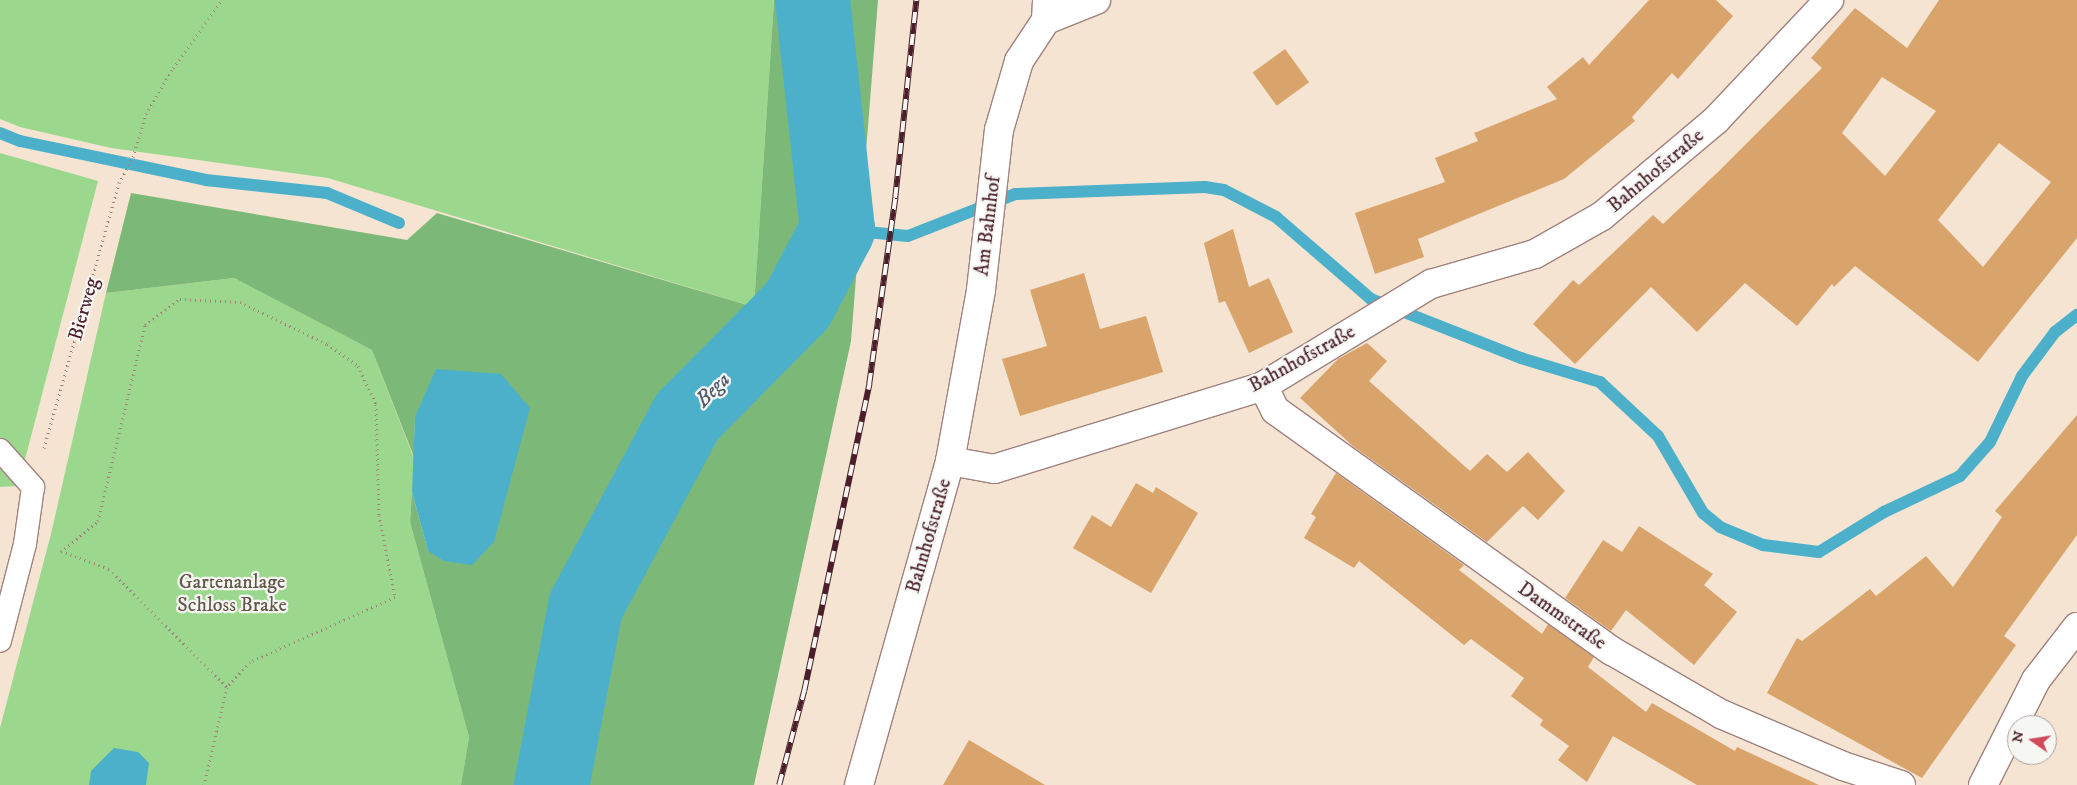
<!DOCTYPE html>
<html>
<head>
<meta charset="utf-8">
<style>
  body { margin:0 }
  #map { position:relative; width:2077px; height:785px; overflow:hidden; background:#f4e4d1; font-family:"IM FELL DW Pica",serif }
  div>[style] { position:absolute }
  .green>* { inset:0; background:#9bd88d }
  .forest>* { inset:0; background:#7cb878 }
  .water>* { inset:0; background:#4cb0cb }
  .stream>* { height:12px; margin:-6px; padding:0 6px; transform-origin:6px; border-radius:6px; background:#4cb0cb }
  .river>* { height:75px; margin:-37.5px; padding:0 37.5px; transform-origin:37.5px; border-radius:37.5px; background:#4cb0cb }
  .building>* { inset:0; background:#d8a46c; transform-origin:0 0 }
  .path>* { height:3px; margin-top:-1.5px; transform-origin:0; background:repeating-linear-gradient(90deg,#9f827e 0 1px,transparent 0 5px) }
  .roads { filter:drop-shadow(1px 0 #9f827e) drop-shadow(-1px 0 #9f827e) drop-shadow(0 1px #9f827e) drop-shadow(0 -1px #9f827e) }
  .service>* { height:22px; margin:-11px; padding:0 11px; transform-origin:11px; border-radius:11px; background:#fff }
  .minor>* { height:28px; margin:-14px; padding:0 14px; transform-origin:14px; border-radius:14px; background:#fff }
  .rail>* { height:5.5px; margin-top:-2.75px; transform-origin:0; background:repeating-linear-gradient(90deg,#f6f6f2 0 11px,#4a1f2b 0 22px); box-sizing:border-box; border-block:1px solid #4a1f2b }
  span { translate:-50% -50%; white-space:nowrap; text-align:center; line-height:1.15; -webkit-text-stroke:4.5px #f6f6f2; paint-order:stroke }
  .street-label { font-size:20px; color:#4a1f2b }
  .park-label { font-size:20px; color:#625648 }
  .water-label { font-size:21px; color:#4b596b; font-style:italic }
  .north { position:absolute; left:2007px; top:715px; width:50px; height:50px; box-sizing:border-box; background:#f6f6f2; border:1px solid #b1a0a2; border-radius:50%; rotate:283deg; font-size:14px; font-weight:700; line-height:20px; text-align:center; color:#4a1f2b }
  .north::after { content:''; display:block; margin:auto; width:18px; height:22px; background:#d1495b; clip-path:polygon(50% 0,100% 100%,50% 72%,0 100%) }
</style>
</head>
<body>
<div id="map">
  <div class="green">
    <i style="clip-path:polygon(0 0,774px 0,754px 307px,328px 178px,111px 148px,20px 127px,0 119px)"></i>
    <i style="clip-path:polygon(0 153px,98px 181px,18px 486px,0 487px)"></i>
    <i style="clip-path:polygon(234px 278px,372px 350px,413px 456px,436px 369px,412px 494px,410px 522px,469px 737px,461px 785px,0 785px,0 728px,51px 534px,106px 293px)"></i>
  </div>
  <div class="forest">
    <i style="clip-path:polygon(774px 0,878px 0,851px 341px,754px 785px,461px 785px,469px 737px,410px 522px,412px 492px,428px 551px,415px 417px,414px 457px,372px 350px,234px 278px,106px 293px,131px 193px,407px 240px,437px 213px,754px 307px)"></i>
  </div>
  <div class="water">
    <i style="clip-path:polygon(436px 369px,501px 374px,530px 408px,494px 542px,472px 565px,444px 561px,428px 551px,412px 492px,415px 417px)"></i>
    <i style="clip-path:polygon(114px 748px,138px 752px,149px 763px,146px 785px,89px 785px,91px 771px)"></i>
  </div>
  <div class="stream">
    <i style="left:0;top:133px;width:22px;rotate:22deg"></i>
    <i style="left:20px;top:141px;width:190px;rotate:11.8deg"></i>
    <i style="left:206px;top:180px;width:122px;rotate:6.1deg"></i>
    <i style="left:327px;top:193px;width:78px;rotate:22.6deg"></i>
    <i style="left:837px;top:229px;width:71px;rotate:5.6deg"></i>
    <i style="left:908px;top:236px;width:115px;rotate:-21.4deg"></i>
    <i style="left:1015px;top:194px;width:190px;rotate:-2.1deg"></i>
    <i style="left:1205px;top:187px;width:19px;rotate:9deg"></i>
    <i style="left:1224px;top:190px;width:59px;rotate:27.4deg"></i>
    <i style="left:1276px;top:217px;width:125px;rotate:40.8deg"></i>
    <i style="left:1371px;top:299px;width:161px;rotate:21.5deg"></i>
    <i style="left:1521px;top:358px;width:83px;rotate:16.9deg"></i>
    <i style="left:1600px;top:382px;width:79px;rotate:43deg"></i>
    <i style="left:1658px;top:436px;width:89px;rotate:59.7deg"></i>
    <i style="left:1703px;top:513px;width:22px;rotate:39deg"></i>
    <i style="left:1720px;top:527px;width:47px;rotate:22.7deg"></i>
    <i style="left:1763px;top:545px;width:56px;rotate:7.1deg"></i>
    <i style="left:1819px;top:552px;width:76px;rotate:-31.6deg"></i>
    <i style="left:1884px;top:512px;width:84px;rotate:-25.3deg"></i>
    <i style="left:1960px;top:476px;width:45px;rotate:-48.6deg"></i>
    <i style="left:1990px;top:442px;width:73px;rotate:-64.1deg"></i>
    <i style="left:2022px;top:376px;width:55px;rotate:-53.1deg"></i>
    <i style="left:2055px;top:332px;width:28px;rotate:-38deg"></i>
  </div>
  <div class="river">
    <i style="left:551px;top:785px;width:182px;rotate:-79.2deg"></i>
    <i style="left:585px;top:606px;width:216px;rotate:-61.8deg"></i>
    <i style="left:687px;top:416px;width:156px;rotate:-45.3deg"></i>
    <i style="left:797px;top:305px;width:86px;rotate:-62.2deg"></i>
    <i style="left:837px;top:229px;width:230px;rotate:-96.2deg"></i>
  </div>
  <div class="building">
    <i style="clip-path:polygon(1649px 0,1716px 0,1733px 16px,1678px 79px,1672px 73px,1632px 117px,1635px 121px,1564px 179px,1418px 239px,1424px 257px,1375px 274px,1355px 213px,1445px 182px,1435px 158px,1478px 141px,1474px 133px,1557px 99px,1547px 87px,1583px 57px,1589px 65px)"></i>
    <i style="clip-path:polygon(evenodd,1939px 0,2077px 0,2077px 238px,1978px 362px,1855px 266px,1834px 287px,1832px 284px,1797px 326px,1745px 283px,1697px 332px,1651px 287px,1575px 364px,1533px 324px,1573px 280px,1579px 285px,1653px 215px,1663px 224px,1720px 170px,1822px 68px,1811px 58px,1855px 8px,1907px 48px,1939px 0,1882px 77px,1936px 111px,1885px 176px,1842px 133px,1882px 77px,1939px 0,1999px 143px,2051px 182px,1983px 267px,1938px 220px,1999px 143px)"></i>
    <i style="left:1285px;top:49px;width:41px;height:40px;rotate:54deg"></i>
    <i style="clip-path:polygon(1233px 229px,1249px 287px,1269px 278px,1293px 332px,1249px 353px,1225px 301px,1219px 303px,1204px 243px)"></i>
    <i style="clip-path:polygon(1084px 273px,1100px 329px,1146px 316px,1163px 372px,1020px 416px,1002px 359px,1047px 346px,1030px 290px)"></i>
    <i style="clip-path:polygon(1367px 343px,1387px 361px,1369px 381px,1470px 471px,1487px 454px,1507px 472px,1528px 452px,1565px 491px,1538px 520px,1523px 506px,1487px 542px,1354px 447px,1300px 398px,1338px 359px)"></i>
    <i style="clip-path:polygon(2077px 415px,2077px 535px,2004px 636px,2016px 645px,1922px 778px,1767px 693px,1797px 638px,1802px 641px,1870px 589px,1876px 596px,1926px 556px,1953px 587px,2002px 517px,1995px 511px)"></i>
    <i style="clip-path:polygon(1336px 473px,1464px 565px,1459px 570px,1542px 634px,1548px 624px,1594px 657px,1588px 667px,1646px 712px,1652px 703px,1735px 751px,1737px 747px,1819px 785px,1697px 785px,1613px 736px,1587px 782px,1558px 760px,1569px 746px,1540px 725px,1543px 720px,1511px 696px,1524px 678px,1471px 639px,1464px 645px,1359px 561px,1354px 568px,1304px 538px,1316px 517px,1311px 514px)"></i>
    <i style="clip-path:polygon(1136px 483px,1153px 493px,1156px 487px,1198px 513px,1151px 593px,1073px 548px,1092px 515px,1111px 527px)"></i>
    <i style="clip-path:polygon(1639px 526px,1713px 574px,1704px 585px,1737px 612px,1694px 665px,1626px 610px,1611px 631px,1565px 598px,1603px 540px,1622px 552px)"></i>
    <i style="clip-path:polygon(969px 740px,1045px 785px,943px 785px)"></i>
  </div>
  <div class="path">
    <i style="left:44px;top:448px;width:275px;rotate:-74.2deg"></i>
    <i style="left:119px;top:183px;width:30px;rotate:-62deg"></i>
    <i style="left:133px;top:157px;width:45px;rotate:-73.2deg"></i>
    <i style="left:146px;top:114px;width:53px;rotate:-59.6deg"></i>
    <i style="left:173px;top:68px;width:84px;rotate:-54.2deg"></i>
    <i style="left:61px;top:551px;width:51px;rotate:20.6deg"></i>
    <i style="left:109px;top:569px;width:167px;rotate:45deg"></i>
    <i style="left:227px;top:687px;width:101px;rotate:103.2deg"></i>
    <i style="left:61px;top:552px;width:48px;rotate:-40deg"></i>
    <i style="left:98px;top:521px;width:202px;rotate:-76.5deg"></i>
    <i style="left:145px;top:325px;width:44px;rotate:-36.6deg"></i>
    <i style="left:180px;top:299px;width:60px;rotate:2.9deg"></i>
    <i style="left:240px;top:302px;width:97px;rotate:25.8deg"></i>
    <i style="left:327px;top:344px;width:38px;rotate:35deg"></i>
    <i style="left:358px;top:366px;width:42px;rotate:64.7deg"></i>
    <i style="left:376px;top:404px;width:111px;rotate:88.5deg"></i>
    <i style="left:379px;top:515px;width:84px;rotate:79deg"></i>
    <i style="left:395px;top:597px;width:159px;rotate:155.9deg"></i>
    <i style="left:250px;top:662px;width:34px;rotate:133deg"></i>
  </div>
  <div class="roads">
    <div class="service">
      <i style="left:0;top:450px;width:50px;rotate:48.3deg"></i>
      <i style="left:33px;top:487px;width:58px;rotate:98deg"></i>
      <i style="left:25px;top:544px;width:100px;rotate:104.5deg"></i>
    </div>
    <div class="minor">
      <i style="left:1046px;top:20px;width:54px;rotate:-21.8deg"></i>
      <i style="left:1263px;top:386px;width:27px;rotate:63deg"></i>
      <i style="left:1275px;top:410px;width:414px;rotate:35.6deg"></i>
      <i style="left:1612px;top:651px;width:126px;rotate:30deg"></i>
      <i style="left:1721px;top:714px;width:133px;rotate:23.1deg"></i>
      <i style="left:1843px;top:766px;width:61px;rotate:18.1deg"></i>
      <i style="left:950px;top:461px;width:45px;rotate:10.3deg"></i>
      <i style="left:994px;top:469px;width:282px;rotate:-17.1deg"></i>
      <i style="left:1263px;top:386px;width:197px;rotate:-31.3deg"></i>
      <i style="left:1431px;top:284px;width:108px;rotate:-16.1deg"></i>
      <i style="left:1535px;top:254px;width:77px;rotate:-29.6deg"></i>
      <i style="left:1602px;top:216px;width:149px;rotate:-40.1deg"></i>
      <i style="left:1716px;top:120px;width:165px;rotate:-46.7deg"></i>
      <i style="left:859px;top:785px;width:337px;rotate:-74.3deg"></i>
      <i style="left:950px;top:461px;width:174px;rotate:-79.7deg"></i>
      <i style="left:981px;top:290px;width:161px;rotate:-83.6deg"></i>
      <i style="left:999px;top:130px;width:72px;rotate:-73.8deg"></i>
      <i style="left:1019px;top:61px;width:49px;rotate:-56.6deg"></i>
      <i style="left:1046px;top:20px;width:20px;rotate:-87deg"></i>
      <i style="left:1983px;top:785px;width:118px;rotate:-63.2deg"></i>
      <i style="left:2036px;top:680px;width:67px;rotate:-52.3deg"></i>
    </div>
  </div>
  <div class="rail">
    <i style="left:779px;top:785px;width:97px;rotate:-75.1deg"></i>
    <i style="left:804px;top:691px;width:314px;rotate:-78deg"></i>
    <i style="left:869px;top:384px;width:188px;rotate:-82deg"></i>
    <i style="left:895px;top:198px;width:199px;rotate:-83.9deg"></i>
  </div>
  <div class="street-label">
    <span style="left:1656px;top:171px;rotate:-40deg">Bahnhofstraße</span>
    <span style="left:988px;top:226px;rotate:-83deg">Am Bahnhof</span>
    <span style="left:84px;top:309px;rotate:-74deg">Bierweg</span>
    <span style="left:1302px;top:359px;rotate:-29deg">Bahnhofstraße</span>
    <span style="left:929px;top:536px;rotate:-74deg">Bahnhofstraße</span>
    <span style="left:1562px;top:616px;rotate:35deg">Dammstraße</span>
  </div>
  <div class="park-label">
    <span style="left:232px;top:594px">Gartenanlage<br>Schloss Brake</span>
  </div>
  <div class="water-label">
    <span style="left:713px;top:390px;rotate:-45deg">Bega</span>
  </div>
  <div class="north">N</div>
</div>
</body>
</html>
